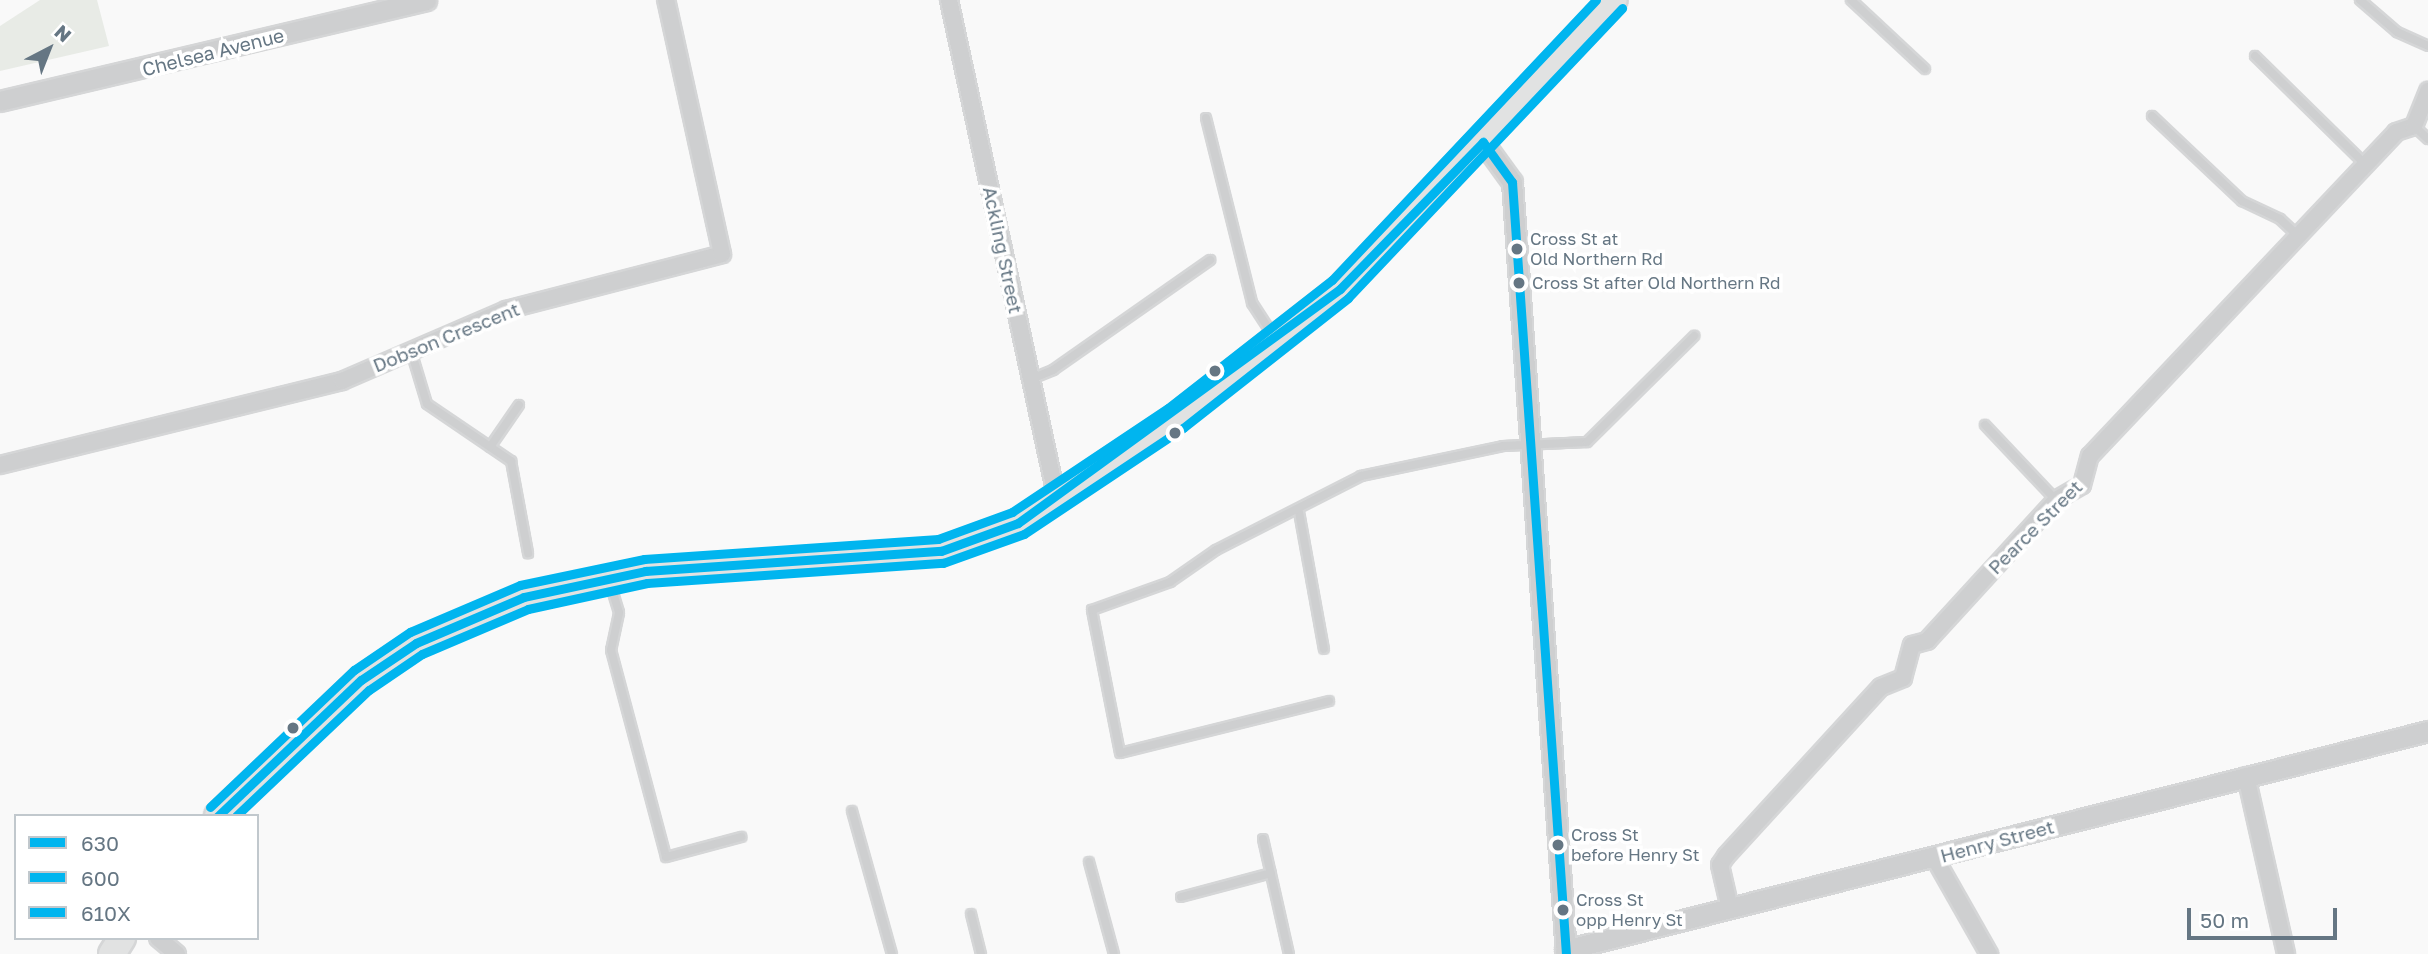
<!DOCTYPE html>
<html>
<head>
<meta charset="utf-8">
<style>
  body { margin:0 }
  #map { position:relative; width:2428px; height:954px; overflow:hidden; background:#f9f9f9; font-family:"Golos Text",sans-serif }
  div>[style] { position:absolute }
  .green>* { inset:0; background:#e8ebe6 }
  .roads { filter:drop-shadow(2px 0 #d5d6d7) drop-shadow(-2px 0 #d5d6d7) drop-shadow(0 2px #d5d6d7) drop-shadow(0 -2px #d5d6d7) }
  .service>* { height:8px; margin:-4px; padding:0 4px; transform-origin:4px; border-radius:4px; background:#cecfd0 }
  .minor>* { height:16px; margin:-8px; padding:0 8px; transform-origin:8px; border-radius:8px; background:#cecfd0 }
  .tertiary>* { height:19px; margin:-9.5px; padding:0 9.5px; transform-origin:9.5px; border-radius:9.5px; background:#cecfd0 }
  .primary>* { height:26px; margin:-13px; padding:0 13px; transform-origin:13px; border-radius:13px; background:#e1e2e2 }
  .bus-1>* { height:9px; margin:-4.5px; padding:0 4.5px; transform-origin:4.5px; border-radius:4.5px; background:#00b5ef }
  .bus-2>* { height:9px; margin:-4.5px; padding:0 4.5px; transform-origin:4.5px; border-radius:4.5px; background:#00b5ef }
  .bus-3>* { height:9px; margin:-4.5px; padding:0 4.5px; transform-origin:4.5px; border-radius:4.5px; background:#00b5ef }
  .dots>* { width:19px; height:19px; translate:-50% -50%; box-sizing:border-box; border:4px solid #fff; border-radius:50% }
  span { translate:-50% -50%; white-space:nowrap; text-align:center; line-height:1.15; -webkit-text-stroke:7px #fff; paint-order:stroke }
  .bus-label { font-size:17px; color:#657683 }
  .left { translate:0 -50%; text-align:left }
  .street-label { font-size:19px; color:#657683 }
  .legend { position:absolute; left:14px; top:814px; width:245px; height:126px; box-sizing:border-box; background:#fff; border:2px solid #c1c8cd; margin:0; padding:9px 12px; list-style:none; font-size:21px; color:#657683 }
  .legend li { display:flex; align-items:center; gap:14px; height:35px }
  .legend b { width:35px; border:2px solid #c1c8cd }
  .north { position:absolute; left:14px; top:14px; width:70px; height:70px; -webkit-text-stroke:5px #fff; paint-order:stroke; rotate:42deg; font-size:19px; font-weight:700; line-height:28px; text-align:center; color:#657683 }
  .north::after { content:''; display:block; margin:auto; width:24px; height:32px; background:#657683; clip-path:polygon(50% 0,100% 100%,50% 72%,0 100%) }
  .scale { position:absolute; left:2187px; top:908px; width:150px; height:32px; box-sizing:border-box; border:4px solid #657683; border-top:0; padding-left:9px; font-size:21px; line-height:24px; white-space:nowrap; color:#657683; -webkit-text-stroke:5px #fff; paint-order:stroke }
</style>
</head>
<body>
<div id="map">
  <div class="green">
    <i style="clip-path:polygon(40px 0,97px 0,109px 46px,0 71px,0 26px)"></i>
  </div>
  <div class="roads">
    <div class="service">
      <i style="left:1851px;top:0;width:101px;rotate:43deg"></i>
      <i style="left:2360px;top:0;width:49px;rotate:40.9deg"></i>
      <i style="left:2397px;top:32px;width:34px;rotate:24deg"></i>
      <i style="left:2255px;top:56px;width:154px;rotate:44.5deg"></i>
      <i style="left:2152px;top:116px;width:124px;rotate:43.4deg"></i>
      <i style="left:2242px;top:201px;width:42px;rotate:25.3deg"></i>
      <i style="left:2280px;top:219px;width:26px;rotate:43deg"></i>
      <i style="left:1206px;top:118px;width:191px;rotate:76deg"></i>
      <i style="left:1252px;top:303px;width:38px;rotate:57deg"></i>
      <i style="left:2414px;top:126px;width:19px;rotate:43deg"></i>
      <i style="left:411px;top:351px;width:55px;rotate:73.2deg"></i>
      <i style="left:427px;top:404px;width:102px;rotate:34.2deg"></i>
      <i style="left:511px;top:461px;width:94px;rotate:79.5deg"></i>
      <i style="left:1031px;top:379px;width:24px;rotate:-22deg"></i>
      <i style="left:1053px;top:370px;width:192px;rotate:-35deg"></i>
      <i style="left:1985px;top:425px;width:103px;rotate:46.6deg"></i>
      <i style="left:490px;top:447px;width:51px;rotate:-55.4deg"></i>
      <i style="left:1299px;top:512px;width:139px;rotate:79.7deg"></i>
      <i style="left:610px;top:583px;width:31px;rotate:73deg"></i>
      <i style="left:619px;top:613px;width:38px;rotate:102deg"></i>
      <i style="left:611px;top:650px;width:214px;rotate:75.1deg"></i>
      <i style="left:666px;top:857px;width:78px;rotate:-14.9deg"></i>
      <i style="left:1329px;top:701px;width:215px;rotate:166deg"></i>
      <i style="left:1120px;top:753px;width:146px;rotate:-101.1deg"></i>
      <i style="left:1092px;top:610px;width:83px;rotate:-19.7deg"></i>
      <i style="left:1170px;top:582px;width:56px;rotate:-34.8deg"></i>
      <i style="left:1216px;top:550px;width:163px;rotate:-27deg"></i>
      <i style="left:1361px;top:476px;width:145px;rotate:-11.9deg"></i>
      <i style="left:1503px;top:446px;width:84px;rotate:-2.7deg"></i>
      <i style="left:1587px;top:442px;width:151px;rotate:-44.7deg"></i>
      <i style="left:852px;top:811px;width:148px;rotate:74.4deg"></i>
      <i style="left:1263px;top:839px;width:118px;rotate:77.3deg"></i>
      <i style="left:1089px;top:862px;width:95px;rotate:74.8deg"></i>
      <i style="left:1181px;top:897px;width:93px;rotate:-14.9deg"></i>
      <i style="left:971px;top:914px;width:41px;rotate:76deg"></i>
    </div>
    <div class="minor">
      <i style="left:949px;top:0;width:511px;rotate:77.79deg"></i>
      <i style="left:0;top:465px;width:352px;rotate:-13.8deg"></i>
      <i style="left:342px;top:381px;width:179px;rotate:-23.4deg"></i>
      <i style="left:506px;top:310px;width:223px;rotate:-14.5deg"></i>
      <i style="left:722px;top:254px;width:260px;rotate:-102.4deg"></i>
      <i style="left:2246px;top:776px;width:182px;rotate:77.3deg"></i>
      <i style="left:1934px;top:857px;width:112px;rotate:60.4deg"></i>
      <i style="left:1729px;top:904px;width:40px;rotate:-103deg"></i>
      <i style="left:1720px;top:865px;width:11px;rotate:-56deg"></i>
      <i style="left:1726px;top:856px;width:229px;rotate:-47.5deg"></i>
      <i style="left:1881px;top:687px;width:24px;rotate:-22deg"></i>
      <i style="left:1903px;top:678px;width:34px;rotate:-75deg"></i>
      <i style="left:1912px;top:645px;width:16px;rotate:-15deg"></i>
      <i style="left:1927px;top:641px;width:191px;rotate:-47.5deg"></i>
      <i style="left:2056px;top:500px;width:30px;rotate:-30deg"></i>
      <i style="left:2082px;top:485px;width:30px;rotate:-75deg"></i>
      <i style="left:2090px;top:456px;width:446px;rotate:-46.6deg"></i>
      <i style="left:2396px;top:132px;width:19px;rotate:-18deg"></i>
      <i style="left:2414px;top:126px;width:38px;rotate:-68deg"></i>
      <i style="left:158px;top:938px;width:25px;rotate:40deg"></i>
    </div>
    <div class="tertiary">
      <i style="left:0;top:101px;width:438px;rotate:-13.3deg"></i>
      <i style="left:1483px;top:142px;width:49px;rotate:54.1deg"></i>
      <i style="left:1512px;top:182px;width:774px;rotate:86deg"></i>
      <i style="left:1565px;top:950px;width:890px;rotate:-14.24deg"></i>
    </div>
    <div class="primary">
      <i style="left:218px;top:816px;width:197px;rotate:-43.6deg"></i>
      <i style="left:361px;top:680px;width:66px;rotate:-33.9deg"></i>
      <i style="left:416px;top:643px;width:117px;rotate:-23.1deg"></i>
      <i style="left:524px;top:597px;width:124px;rotate:-12.1deg"></i>
      <i style="left:645px;top:571px;width:297px;rotate:-3.9deg"></i>
      <i style="left:941px;top:551px;width:82px;rotate:-20deg"></i>
      <i style="left:1018px;top:523px;width:189px;rotate:-33.8deg"></i>
      <i style="left:1175px;top:418px;width:209px;rotate:-38deg"></i>
      <i style="left:1340px;top:289px;width:398px;rotate:-46.6deg"></i>
      <i style="left:112px;top:954px;width:19px;rotate:-58deg"></i>
    </div>
  </div>
  <div class="bus-1">
    <i style="left:1483px;top:142px;width:49px;rotate:54.1deg"></i>
    <i style="left:1512px;top:182px;width:774px;rotate:86deg"></i>
    <i style="left:218px;top:816px;width:197px;rotate:-43.6deg"></i>
    <i style="left:361px;top:680px;width:66px;rotate:-33.9deg"></i>
    <i style="left:416px;top:643px;width:117px;rotate:-23.1deg"></i>
    <i style="left:524px;top:597px;width:124px;rotate:-12.1deg"></i>
    <i style="left:645px;top:571px;width:297px;rotate:-3.9deg"></i>
    <i style="left:941px;top:551px;width:82px;rotate:-20deg"></i>
    <i style="left:1018px;top:523px;width:398px;rotate:-36deg"></i>
    <i style="left:1340px;top:289px;width:205px;rotate:-45.8deg"></i>
  </div>
  <div class="bus-2">
    <i style="left:236px;top:816px;width:183px;rotate:-43.5deg"></i>
    <i style="left:369px;top:690px;width:64px;rotate:-34.2deg"></i>
    <i style="left:422px;top:654px;width:115px;rotate:-23deg"></i>
    <i style="left:528px;top:609px;width:122px;rotate:-12.3deg"></i>
    <i style="left:647px;top:583px;width:297px;rotate:-3.9deg"></i>
    <i style="left:943px;top:563px;width:86px;rotate:-19.7deg"></i>
    <i style="left:1024px;top:534px;width:191px;rotate:-33.7deg"></i>
    <i style="left:1183px;top:428px;width:210px;rotate:-38.2deg"></i>
    <i style="left:1348px;top:298px;width:399px;rotate:-46.6deg"></i>
  </div>
  <div class="bus-3">
    <i style="left:210px;top:807px;width:199px;rotate:-43.6deg"></i>
    <i style="left:354px;top:670px;width:68px;rotate:-34.2deg"></i>
    <i style="left:410px;top:632px;width:120px;rotate:-23.1deg"></i>
    <i style="left:520px;top:585px;width:127px;rotate:-11.8deg"></i>
    <i style="left:644px;top:559px;width:295px;rotate:-3.9deg"></i>
    <i style="left:938px;top:539px;width:79px;rotate:-20deg"></i>
    <i style="left:1012px;top:512px;width:187px;rotate:-33.7deg"></i>
    <i style="left:1168px;top:408px;width:208px;rotate:-38deg"></i>
    <i style="left:1332px;top:280px;width:385px;rotate:-46.7deg"></i>
  </div>
  <div class="dots">
    <i style="left:1517px;top:249px;background:#657683"></i>
    <i style="left:1519px;top:283px;background:#657683"></i>
    <i style="left:1215px;top:371px;background:#657683"></i>
    <i style="left:1175px;top:433px;background:#657683"></i>
    <i style="left:293px;top:728px;background:#657683"></i>
    <i style="left:1558px;top:845px;background:#657683"></i>
    <i style="left:1563px;top:910px;background:#657683"></i>
  </div>
  <div class="bus-label">
    <span class="left" style="left:1530px;top:249px">Cross St at<br>Old Northern Rd</span>
    <span class="left" style="left:1532px;top:283px">Cross St after Old Northern Rd</span>
    <span class="left" style="left:1571px;top:845px">Cross St<br>before Henry St</span>
    <span class="left" style="left:1576px;top:910px">Cross St<br>opp Henry St</span>
  </div>
  <div class="street-label">
    <span style="left:213px;top:52px;rotate:-14deg">Chelsea Avenue</span>
    <span style="left:1003px;top:250px;rotate:78deg">Ackling Street</span>
    <span style="left:446px;top:337px;rotate:-22deg">Dobson Crescent</span>
    <span style="left:2035px;top:527px;rotate:-45deg">Pearce Street</span>
    <span style="left:1997px;top:841px;rotate:-15deg">Henry Street</span>
  </div>
  <ul class="legend">
  <li><b style="height:9px;background:#00b5ef"></b>630</li>
  <li><b style="height:9px;background:#00b5ef"></b>600</li>
  <li><b style="height:9px;background:#00b5ef"></b>610X</li>
  </ul>
  <div class="north">N</div>
  <div class="scale">50 m</div>
</div>
</body>
</html>
